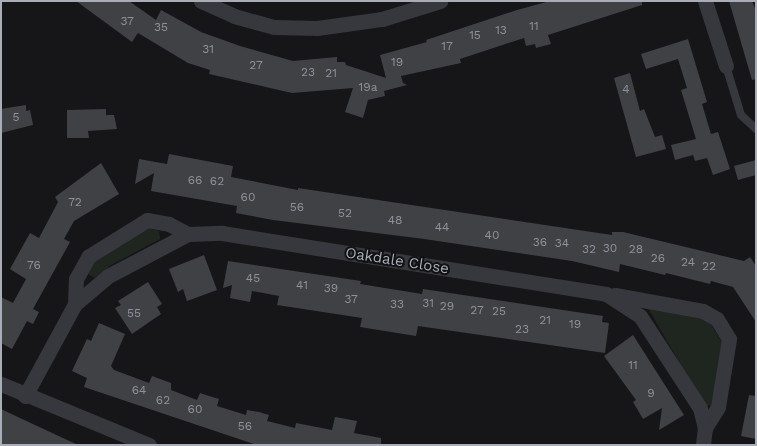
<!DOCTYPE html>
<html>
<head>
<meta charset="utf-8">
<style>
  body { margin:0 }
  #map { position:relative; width:757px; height:446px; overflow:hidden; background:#161618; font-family:"Work Sans",sans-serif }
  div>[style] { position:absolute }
  .green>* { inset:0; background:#1e261f }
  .building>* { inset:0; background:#404145 }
  .service>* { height:8px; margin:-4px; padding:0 4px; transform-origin:4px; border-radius:4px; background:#37383d }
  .minor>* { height:15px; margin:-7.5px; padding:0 7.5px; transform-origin:7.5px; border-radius:7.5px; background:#37383d }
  span { translate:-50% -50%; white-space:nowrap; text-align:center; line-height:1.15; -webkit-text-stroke:4px #111113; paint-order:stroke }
  .number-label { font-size:12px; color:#8e929b }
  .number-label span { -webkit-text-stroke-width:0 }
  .street-label { font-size:15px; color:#a8adb8 }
  .frame { position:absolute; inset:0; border:2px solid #a8adb8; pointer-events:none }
</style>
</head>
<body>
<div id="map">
  <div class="green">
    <i style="clip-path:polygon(146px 228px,159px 231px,160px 239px,111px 265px,95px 278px,89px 275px,88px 270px,91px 262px)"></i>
    <i style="clip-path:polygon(648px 308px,707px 318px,723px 344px,712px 406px,704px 405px)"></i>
  </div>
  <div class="building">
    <i style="clip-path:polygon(76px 1px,129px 1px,156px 20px,161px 10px,201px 32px,240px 46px,293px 61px,337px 57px,337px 62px,345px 62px,346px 65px,386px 78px,380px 55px,427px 42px,426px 40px,517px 10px,550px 1px,642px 1px,642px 5px,548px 35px,551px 44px,536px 48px,535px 44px,526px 46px,524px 38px,460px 59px,461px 63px,401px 76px,403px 83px,407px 85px,384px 91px,385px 96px,368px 100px,363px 118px,345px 112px,353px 88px,292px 93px,209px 74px,210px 70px,188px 63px,138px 33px,132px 42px)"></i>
    <i style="clip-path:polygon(729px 1px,752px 1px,756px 11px,756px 79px,752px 80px)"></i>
    <i style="clip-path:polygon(688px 39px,707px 102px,702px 104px,711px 134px,718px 132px,730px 169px,713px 175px,707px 158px,695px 161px,693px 155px,675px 160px,671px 145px,696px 139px,681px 90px,687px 88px,678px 59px,646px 69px,641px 54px)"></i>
    <i style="clip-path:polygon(630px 73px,640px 111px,644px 109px,655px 137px,662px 135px,666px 149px,636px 157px,614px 78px)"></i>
    <i style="clip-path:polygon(26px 105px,26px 111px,30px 110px,33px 125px,1px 133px,1px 109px)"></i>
    <i style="clip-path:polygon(106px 109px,106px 115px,114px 115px,117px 129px,88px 131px,89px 138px,67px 138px,67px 110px)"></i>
    <i style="clip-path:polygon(169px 154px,233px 166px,231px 177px,298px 190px,298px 188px,612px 235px,612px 232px,623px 232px,744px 261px,750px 257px,756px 266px,756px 322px,733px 287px,711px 281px,710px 284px,666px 273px,665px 275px,620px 264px,619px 272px,572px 261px,424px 239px,273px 220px,236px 213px,237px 206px,151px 191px,154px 173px,135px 184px,139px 159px,167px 164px)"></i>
    <i style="clip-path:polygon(756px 160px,756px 175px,738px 180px,734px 166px)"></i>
    <i style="clip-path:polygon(101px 163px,119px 194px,74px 221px,64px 239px,70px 242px,33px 309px,39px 312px,33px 324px,27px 321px,12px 349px,1px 343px,1px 297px,13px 303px,26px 279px,10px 269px,30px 233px,39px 238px,58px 202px,55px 197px)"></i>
    <i style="clip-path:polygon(204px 255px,217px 290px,187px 301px,183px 289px,178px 292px,169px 269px)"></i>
    <i style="clip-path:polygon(228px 261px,361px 281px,360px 284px,422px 294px,423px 289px,603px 316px,602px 322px,609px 323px,605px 353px,418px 326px,416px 336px,360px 327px,362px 318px,277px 305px,279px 296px,252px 291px,250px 302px,230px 298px,232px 285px,223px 288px)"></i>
    <i style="clip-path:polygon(148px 282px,162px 304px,157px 307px,161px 314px,132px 334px,115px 308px,121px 305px,118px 301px)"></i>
    <i style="clip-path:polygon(99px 323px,125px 334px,111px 366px,114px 370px,149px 383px,152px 376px,171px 383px,171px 390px,197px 400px,200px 393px,209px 396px,219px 399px,217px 406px,246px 415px,247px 410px,259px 412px,269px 415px,267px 421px,295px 428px,296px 423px,332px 430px,335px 417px,357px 421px,354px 433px,381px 438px,381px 445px,257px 445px,84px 387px,87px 378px,72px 371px,87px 339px,91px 341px)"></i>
    <i style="clip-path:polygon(633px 335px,684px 415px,659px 430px,662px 408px,643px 419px,633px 402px,636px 400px,604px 356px)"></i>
    <i style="clip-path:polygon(749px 395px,756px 396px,756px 439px,741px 436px)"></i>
    <i style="clip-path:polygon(1px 409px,20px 418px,78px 445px,1px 445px)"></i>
  </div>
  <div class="service">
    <i style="left:726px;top:66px;width:51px;rotate:73deg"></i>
    <i style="left:741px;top:115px;width:21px;rotate:43deg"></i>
  </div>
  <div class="minor">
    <i style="left:201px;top:1px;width:36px;rotate:24deg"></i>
    <i style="left:234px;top:16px;width:41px;rotate:15.4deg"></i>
    <i style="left:274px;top:27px;width:43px;rotate:1.3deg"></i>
    <i style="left:317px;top:28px;width:66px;rotate:-7.9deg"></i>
    <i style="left:382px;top:19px;width:61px;rotate:-17.2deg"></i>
    <i style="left:705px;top:1px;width:68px;rotate:72.1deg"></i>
    <i style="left:615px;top:295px;width:89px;rotate:10.3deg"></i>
    <i style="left:703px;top:311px;width:16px;rotate:30deg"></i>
    <i style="left:717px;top:319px;width:23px;rotate:59deg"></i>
    <i style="left:729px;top:339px;width:69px;rotate:99.2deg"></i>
    <i style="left:718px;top:407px;width:25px;rotate:122deg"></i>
    <i style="left:75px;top:304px;width:25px;rotate:-88deg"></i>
    <i style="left:76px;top:279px;width:26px;rotate:-61deg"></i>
    <i style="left:89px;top:256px;width:68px;rotate:-31.8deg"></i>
    <i style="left:147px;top:220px;width:22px;rotate:10deg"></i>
    <i style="left:169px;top:224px;width:21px;rotate:28deg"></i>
    <i style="left:1px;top:384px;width:160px;rotate:22.4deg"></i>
    <i style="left:25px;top:396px;width:105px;rotate:-61.5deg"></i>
    <i style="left:75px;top:304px;width:43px;rotate:-40.3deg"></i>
    <i style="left:108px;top:276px;width:90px;rotate:-27.7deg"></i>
    <i style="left:188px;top:234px;width:34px;rotate:-2deg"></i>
    <i style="left:222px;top:233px;width:389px;rotate:9deg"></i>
    <i style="left:606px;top:294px;width:40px;rotate:32.9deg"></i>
    <i style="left:640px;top:316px;width:110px;rotate:56.9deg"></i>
    <i style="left:700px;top:408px;width:21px;rotate:76deg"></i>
    <i style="left:705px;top:428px;width:17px;rotate:97deg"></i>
  </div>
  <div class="number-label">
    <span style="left:127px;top:22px">37</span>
    <span style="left:534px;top:27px">11</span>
    <span style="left:161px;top:28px">35</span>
    <span style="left:501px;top:31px">13</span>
    <span style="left:475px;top:36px">15</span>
    <span style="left:447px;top:47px">17</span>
    <span style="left:208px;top:50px">31</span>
    <span style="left:397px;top:63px">19</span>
    <span style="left:256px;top:66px">27</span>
    <span style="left:308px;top:73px">23</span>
    <span style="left:331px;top:74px">21</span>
    <span style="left:368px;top:88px">19a</span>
    <span style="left:626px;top:90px">4</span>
    <span style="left:16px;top:118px">5</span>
    <span style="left:195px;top:181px">66</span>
    <span style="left:217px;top:182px">62</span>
    <span style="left:248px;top:198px">60</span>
    <span style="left:75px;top:203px">72</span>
    <span style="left:297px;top:208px">56</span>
    <span style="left:345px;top:214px">52</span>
    <span style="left:395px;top:221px">48</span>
    <span style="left:442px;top:228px">44</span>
    <span style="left:492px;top:236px">40</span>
    <span style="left:540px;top:243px">36</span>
    <span style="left:562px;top:244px">34</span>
    <span style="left:610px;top:249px">30</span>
    <span style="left:589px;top:250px">32</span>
    <span style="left:636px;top:250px">28</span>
    <span style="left:658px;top:259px">26</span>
    <span style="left:688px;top:263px">24</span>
    <span style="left:34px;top:266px">76</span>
    <span style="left:709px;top:267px">22</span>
    <span style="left:253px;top:279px">45</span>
    <span style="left:302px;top:286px">41</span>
    <span style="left:331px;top:289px">39</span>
    <span style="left:351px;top:300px">37</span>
    <span style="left:428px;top:304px">31</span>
    <span style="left:397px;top:305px">33</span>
    <span style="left:447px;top:307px">29</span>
    <span style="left:477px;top:311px">27</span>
    <span style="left:499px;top:312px">25</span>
    <span style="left:134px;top:314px">55</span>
    <span style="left:545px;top:321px">21</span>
    <span style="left:575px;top:325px">19</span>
    <span style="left:522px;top:330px">23</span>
    <span style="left:633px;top:366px">11</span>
    <span style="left:139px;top:391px">64</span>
    <span style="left:651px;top:394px">9</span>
    <span style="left:163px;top:401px">62</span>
    <span style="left:195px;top:410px">60</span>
    <span style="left:245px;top:427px">56</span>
  </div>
  <div class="street-label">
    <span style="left:397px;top:261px;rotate:9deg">Oakdale Close</span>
  </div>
  <div class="frame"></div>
</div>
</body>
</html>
